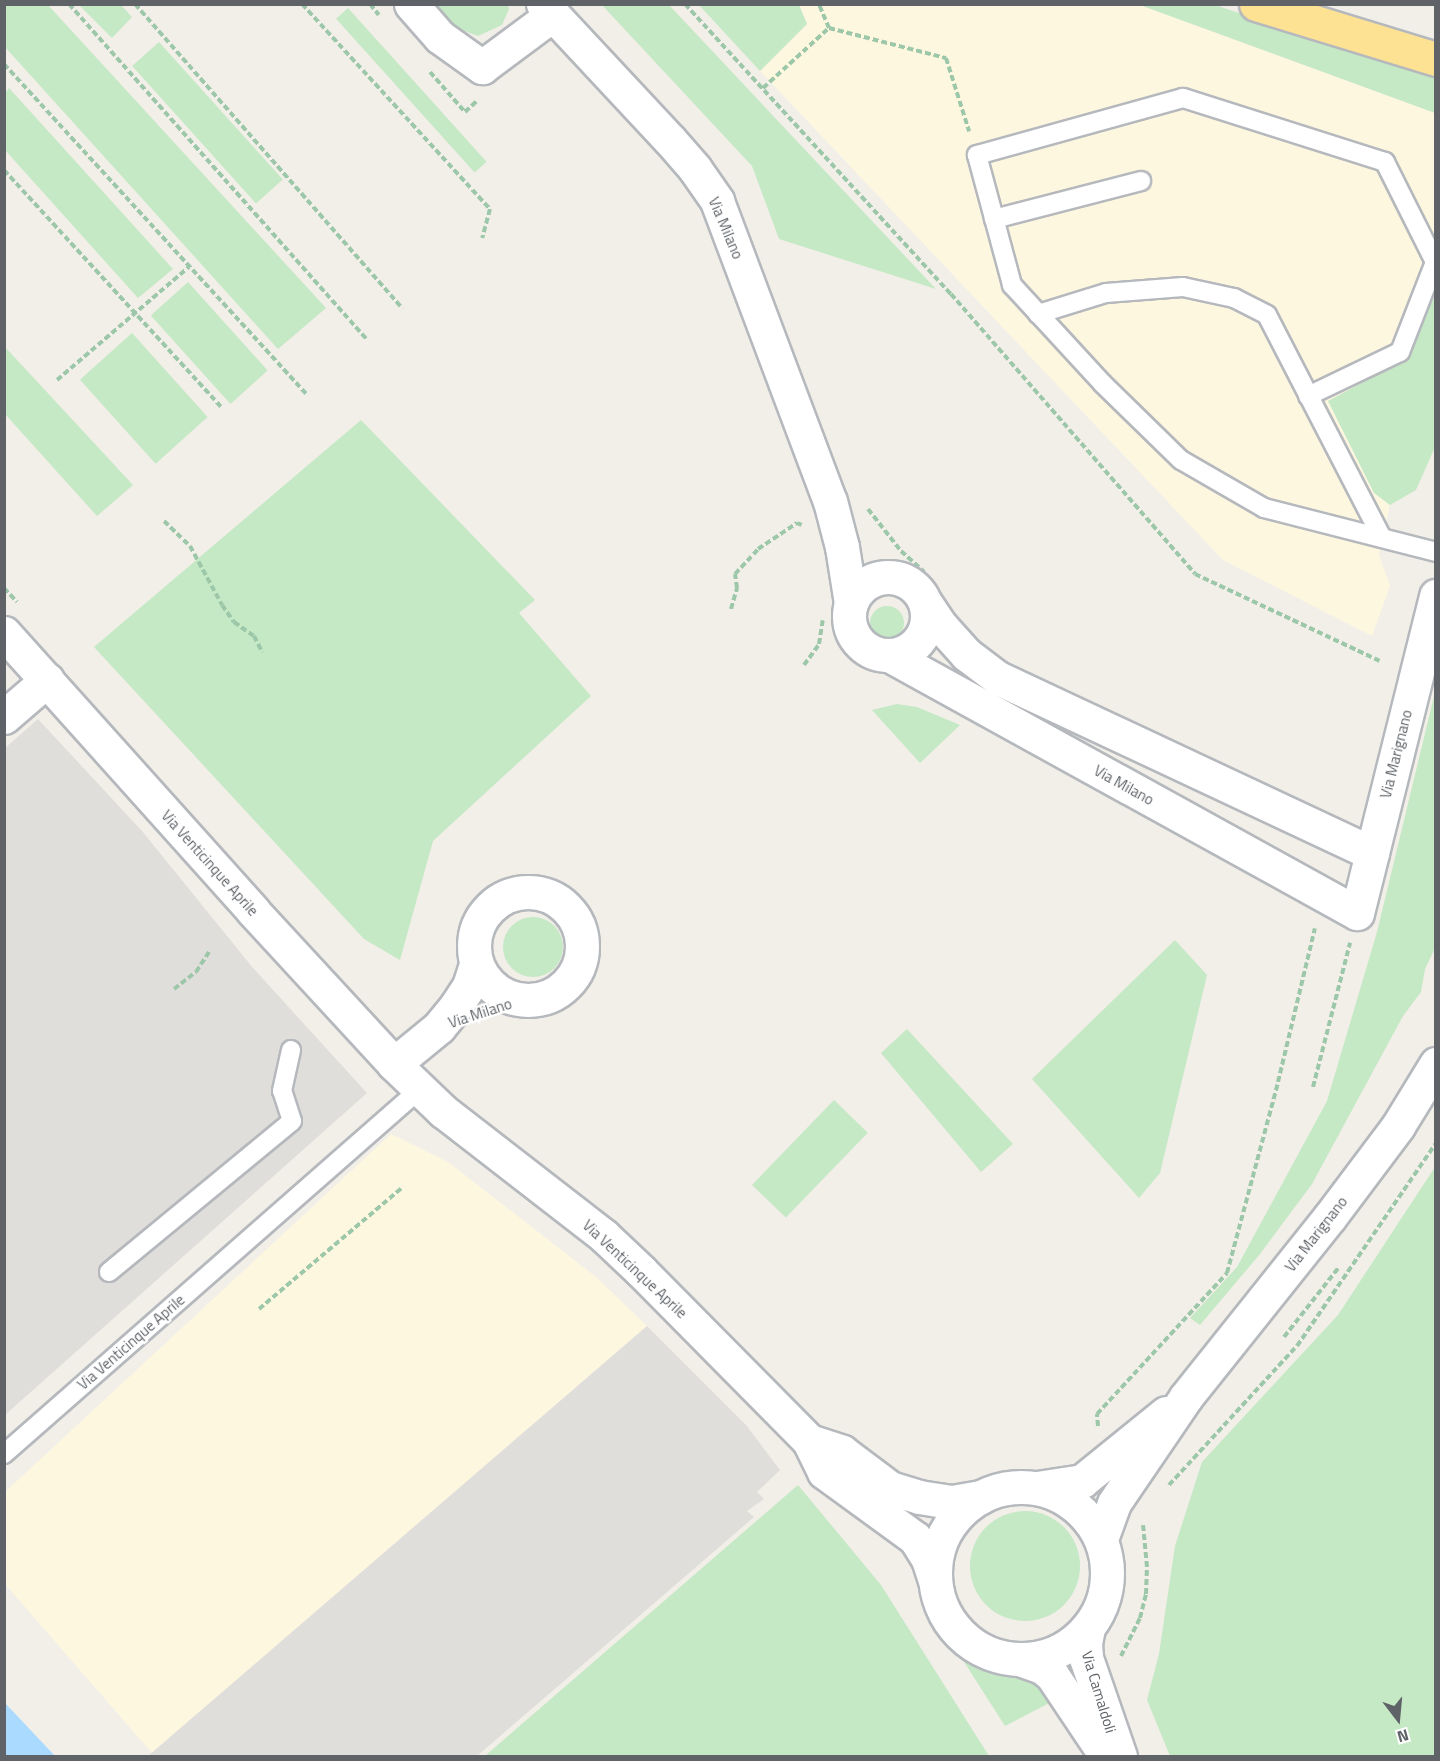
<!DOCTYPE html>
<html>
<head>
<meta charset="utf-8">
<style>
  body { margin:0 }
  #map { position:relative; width:1440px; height:1761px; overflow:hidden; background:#f1efe8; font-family:"Titillium Web",sans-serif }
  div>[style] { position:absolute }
  .commercial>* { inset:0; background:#fef7e0 }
  .industrial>* { inset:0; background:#e0deda }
  .green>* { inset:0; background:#c5e8c5; transform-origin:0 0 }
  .round { border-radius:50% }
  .water>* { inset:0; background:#aadaff }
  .path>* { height:4px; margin-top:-2px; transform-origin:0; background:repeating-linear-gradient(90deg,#9cc7a9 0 6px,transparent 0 9px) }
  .roads { filter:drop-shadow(2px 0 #b5b8bc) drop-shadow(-2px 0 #b5b8bc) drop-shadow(0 2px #b5b8bc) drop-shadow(0 -2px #b5b8bc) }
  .lane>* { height:18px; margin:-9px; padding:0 9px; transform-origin:9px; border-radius:9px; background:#fff }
  .street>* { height:33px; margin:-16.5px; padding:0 16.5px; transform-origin:16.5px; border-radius:16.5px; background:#fff }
  .street>.ring { margin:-16.5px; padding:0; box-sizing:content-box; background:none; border:33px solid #fff; border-radius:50% }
  .highway>* { height:33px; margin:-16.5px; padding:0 16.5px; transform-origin:16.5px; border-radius:16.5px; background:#fde293 }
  span { translate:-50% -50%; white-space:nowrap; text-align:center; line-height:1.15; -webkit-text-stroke:4.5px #fff; paint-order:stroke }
  .street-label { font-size:15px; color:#5f6368 }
  .frame { position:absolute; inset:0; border:6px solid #5f6368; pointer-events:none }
  .north { position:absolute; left:1368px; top:1689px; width:60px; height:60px; -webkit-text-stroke:4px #fff; paint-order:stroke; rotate:164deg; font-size:16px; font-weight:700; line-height:24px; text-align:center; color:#5f6368 }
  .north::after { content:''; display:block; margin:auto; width:21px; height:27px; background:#5f6368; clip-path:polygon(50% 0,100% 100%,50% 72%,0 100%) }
</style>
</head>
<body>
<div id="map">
  <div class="commercial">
    <i style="clip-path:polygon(799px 5px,1140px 5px,1435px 113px,1435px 296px,1399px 363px,1328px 401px,1374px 493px,1390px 505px,1379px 555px,1390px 586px,1372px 636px,1223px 560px,760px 71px,807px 24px)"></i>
    <i style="clip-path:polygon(391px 1134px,448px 1162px,596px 1277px,647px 1326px,152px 1753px,5px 1584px,5px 1492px)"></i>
  </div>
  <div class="industrial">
    <i style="clip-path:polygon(38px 719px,142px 831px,253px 968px,367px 1093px,5px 1415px,5px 748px)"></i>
    <i style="clip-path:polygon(647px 1326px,746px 1425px,780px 1470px,757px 1492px,764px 1499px,747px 1511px,754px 1517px,477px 1756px,148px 1756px)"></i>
  </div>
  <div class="green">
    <i style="clip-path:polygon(5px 4px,48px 5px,326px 308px,278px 349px,5px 47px)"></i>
    <i style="clip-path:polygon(79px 5px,121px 5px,132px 17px,112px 38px)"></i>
    <i style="clip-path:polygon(434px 5px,508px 5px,509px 9px,502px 25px,478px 36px,454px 27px)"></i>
    <i style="clip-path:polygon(602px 5px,669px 5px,936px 289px,779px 239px,752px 166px)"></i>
    <i style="clip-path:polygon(699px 5px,799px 5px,807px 24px,760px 71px)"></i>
    <i style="clip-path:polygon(1140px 5px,1215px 5px,1435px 78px,1435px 113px)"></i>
    <i style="left:348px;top:8px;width:207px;height:16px;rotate:48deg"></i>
    <i style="left:159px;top:42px;width:185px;height:36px;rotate:48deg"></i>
    <i style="clip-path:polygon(9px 88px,173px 269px,138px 298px,5px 150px,5px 93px)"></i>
    <i style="left:188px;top:282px;width:119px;height:50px;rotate:48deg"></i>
    <i style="clip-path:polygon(1435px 296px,1435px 447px,1416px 490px,1390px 505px,1374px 493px,1328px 401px,1399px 363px)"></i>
    <i style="left:132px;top:333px;width:113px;height:70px;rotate:48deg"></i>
    <i style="clip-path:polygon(5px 347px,133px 485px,97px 516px,5px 414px)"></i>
    <i style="clip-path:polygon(361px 420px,535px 600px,519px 613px,591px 696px,433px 841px,400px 960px,364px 939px,94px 647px)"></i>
    <i class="round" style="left:870px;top:606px;width:34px;height:34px"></i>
    <i style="clip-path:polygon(1435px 692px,1435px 948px,1425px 969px,1421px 992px,1403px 1016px,1312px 1184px,1260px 1254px,1200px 1325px,1190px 1318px,1237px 1267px,1327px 1101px,1377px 932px)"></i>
    <i style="clip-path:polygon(897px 704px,917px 707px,960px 725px,920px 763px,872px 710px)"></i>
    <i class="round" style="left:503px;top:917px;width:60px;height:60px"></i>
    <i style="clip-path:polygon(1175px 940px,1207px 975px,1160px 1173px,1139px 1198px,1032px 1079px)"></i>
    <i style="clip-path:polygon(907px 1029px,1013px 1144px,981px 1172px,881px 1053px)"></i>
    <i style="left:834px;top:1100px;width:47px;height:118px;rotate:44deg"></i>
    <i style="clip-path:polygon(1435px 1167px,1435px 1756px,1170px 1756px,1147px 1700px,1159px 1654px,1175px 1546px,1202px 1462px,1338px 1315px)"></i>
    <i style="clip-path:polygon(798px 1485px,881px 1585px,989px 1756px,485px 1756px)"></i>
    <i class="round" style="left:970px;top:1511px;width:110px;height:110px"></i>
    <i style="clip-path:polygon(959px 1654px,994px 1671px,1012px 1676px,1028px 1677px,1045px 1685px,1057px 1699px,1005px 1726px)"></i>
  </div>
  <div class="water">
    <i style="clip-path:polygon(4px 1703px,5px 1703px,55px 1756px,5px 1756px)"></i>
  </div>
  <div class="path">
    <i style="left:69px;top:4px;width:449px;rotate:48.4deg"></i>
    <i style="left:135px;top:4px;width:405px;rotate:48.7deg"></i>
    <i style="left:302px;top:4px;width:278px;rotate:47.5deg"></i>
    <i style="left:490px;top:209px;width:30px;rotate:105deg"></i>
    <i style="left:370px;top:4px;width:14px;rotate:51deg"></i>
    <i style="left:685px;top:4px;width:394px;rotate:47.5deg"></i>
    <i style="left:951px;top:294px;width:371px;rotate:48.9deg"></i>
    <i style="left:1195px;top:574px;width:204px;rotate:25.2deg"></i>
    <i style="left:829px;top:28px;width:121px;rotate:14.4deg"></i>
    <i style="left:946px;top:58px;width:77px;rotate:72.5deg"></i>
    <i style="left:4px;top:64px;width:447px;rotate:47.5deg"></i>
    <i style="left:430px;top:72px;width:53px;rotate:48.8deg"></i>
    <i style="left:465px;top:112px;width:18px;rotate:-43deg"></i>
    <i style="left:763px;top:88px;width:89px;rotate:-42.3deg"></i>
    <i style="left:829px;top:28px;width:26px;rotate:-113deg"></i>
    <i style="left:4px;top:170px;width:321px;rotate:47.5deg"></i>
    <i style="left:57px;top:380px;width:174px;rotate:-40.6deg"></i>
    <i style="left:868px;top:509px;width:53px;rotate:51.8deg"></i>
    <i style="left:901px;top:551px;width:31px;rotate:42deg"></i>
    <i style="left:164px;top:521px;width:36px;rotate:44deg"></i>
    <i style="left:190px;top:546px;width:67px;rotate:61.5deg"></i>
    <i style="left:222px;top:605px;width:21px;rotate:55deg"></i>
    <i style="left:234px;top:622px;width:24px;rotate:35deg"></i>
    <i style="left:254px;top:636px;width:18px;rotate:63deg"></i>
    <i style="left:4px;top:588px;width:19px;rotate:47deg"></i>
    <i style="left:731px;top:609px;width:22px;rotate:-74deg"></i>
    <i style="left:737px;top:588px;width:14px;rotate:-98deg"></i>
    <i style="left:735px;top:574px;width:34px;rotate:-47deg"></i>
    <i style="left:758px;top:549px;width:47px;rotate:-33.7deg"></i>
    <i style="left:797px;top:523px;width:5px;rotate:22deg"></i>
    <i style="left:804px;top:665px;width:26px;rotate:-54deg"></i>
    <i style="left:819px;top:644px;width:24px;rotate:-81deg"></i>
    <i style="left:174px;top:989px;width:28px;rotate:-38deg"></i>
    <i style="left:196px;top:972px;width:24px;rotate:-57deg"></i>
    <i style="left:1313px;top:1087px;width:149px;rotate:-75.6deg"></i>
    <i style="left:259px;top:1309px;width:189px;rotate:-40.3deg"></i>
    <i style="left:1284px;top:1337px;width:89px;rotate:-51.8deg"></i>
    <i style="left:1098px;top:1426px;width:12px;rotate:-95deg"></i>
    <i style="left:1097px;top:1414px;width:192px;rotate:-47.3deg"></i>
    <i style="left:1227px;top:1273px;width:198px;rotate:-75deg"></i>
    <i style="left:1278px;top:1082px;width:158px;rotate:-76.5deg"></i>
    <i style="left:1169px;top:1485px;width:189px;rotate:-47.4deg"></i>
    <i style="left:1297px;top:1346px;width:246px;rotate:-55.6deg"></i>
    <i style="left:1121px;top:1656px;width:42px;rotate:-63.4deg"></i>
    <i style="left:1140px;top:1618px;width:25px;rotate:-76deg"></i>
    <i style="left:1146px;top:1594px;width:27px;rotate:-88deg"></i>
    <i style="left:1147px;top:1567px;width:42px;rotate:-95.4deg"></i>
  </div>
  <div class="roads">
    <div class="lane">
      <i style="left:994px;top:219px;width:152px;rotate:-14.5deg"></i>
      <i style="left:1038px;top:314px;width:71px;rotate:-17.2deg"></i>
      <i style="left:1106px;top:293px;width:77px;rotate:-4.5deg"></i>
      <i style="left:1183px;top:287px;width:52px;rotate:12.2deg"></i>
      <i style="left:1234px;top:298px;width:37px;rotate:27deg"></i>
      <i style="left:1267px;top:315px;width:251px;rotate:62.7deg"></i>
      <i style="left:1308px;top:396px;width:102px;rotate:-25.6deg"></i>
      <i style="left:1400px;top:352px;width:97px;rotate:-68.7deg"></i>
      <i style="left:1435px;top:262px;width:112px;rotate:-116.6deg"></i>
      <i style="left:1385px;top:162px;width:212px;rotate:-162.4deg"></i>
      <i style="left:1183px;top:98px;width:214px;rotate:164.5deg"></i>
      <i style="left:977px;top:155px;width:135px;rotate:74.9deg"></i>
      <i style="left:1012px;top:285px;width:133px;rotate:47.4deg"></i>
      <i style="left:1102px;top:383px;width:110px;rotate:44.3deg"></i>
      <i style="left:1181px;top:460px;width:96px;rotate:30deg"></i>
      <i style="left:1264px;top:508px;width:178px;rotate:14.3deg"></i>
      <i style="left:109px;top:1272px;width:237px;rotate:-39.5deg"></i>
      <i style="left:292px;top:1121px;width:32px;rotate:-108deg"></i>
      <i style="left:282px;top:1091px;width:42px;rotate:-77.6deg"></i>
      <i style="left:4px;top:1454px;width:553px;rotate:-41.26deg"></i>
    </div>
    <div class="street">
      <i style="left:411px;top:4px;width:44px;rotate:48.7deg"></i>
      <i style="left:440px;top:37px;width:52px;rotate:35.5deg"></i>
      <i style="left:482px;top:67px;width:87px;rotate:-36.6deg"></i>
      <i style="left:543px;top:4px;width:186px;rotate:47deg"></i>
      <i style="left:670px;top:140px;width:38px;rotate:49deg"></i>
      <i style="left:695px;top:169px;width:39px;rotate:55deg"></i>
      <i style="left:717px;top:201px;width:321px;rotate:69.4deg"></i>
      <i style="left:830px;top:501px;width:48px;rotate:75.4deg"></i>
      <i style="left:842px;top:547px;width:57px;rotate:80.9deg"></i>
      <i class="ring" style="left:849px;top:577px;width:45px;height:45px"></i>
      <i style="left:926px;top:604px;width:27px;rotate:56deg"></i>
      <i style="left:941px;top:626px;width:38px;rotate:48deg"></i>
      <i style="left:966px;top:654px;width:40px;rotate:37deg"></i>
      <i style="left:998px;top:678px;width:413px;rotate:25.1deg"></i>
      <i style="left:4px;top:633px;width:373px;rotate:48.1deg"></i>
      <i style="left:253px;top:911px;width:208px;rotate:47.3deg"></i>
      <i style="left:394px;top:1064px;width:68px;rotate:43.8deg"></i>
      <i style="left:443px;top:1111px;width:204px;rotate:37.8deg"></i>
      <i style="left:604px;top:1236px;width:51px;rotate:43.4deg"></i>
      <i style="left:641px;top:1271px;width:239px;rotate:45.3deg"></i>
      <i style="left:809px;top:1441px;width:34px;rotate:64deg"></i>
      <i style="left:824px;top:1472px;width:112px;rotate:36deg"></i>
      <i style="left:915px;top:1538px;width:25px;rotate:58deg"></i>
      <i style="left:928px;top:1559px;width:22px;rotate:72deg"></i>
      <i style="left:891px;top:656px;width:532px;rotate:28.88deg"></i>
      <i style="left:1357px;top:913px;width:327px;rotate:-76deg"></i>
      <i style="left:4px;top:717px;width:57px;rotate:-40.7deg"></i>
      <i class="ring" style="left:474px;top:892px;width:75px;height:75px"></i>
      <i style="left:394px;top:1064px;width:58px;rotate:-39.4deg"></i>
      <i style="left:439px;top:1027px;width:27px;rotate:-51deg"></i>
      <i style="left:456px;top:1006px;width:24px;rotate:-57deg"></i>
      <i style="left:469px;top:986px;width:23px;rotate:-72deg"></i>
      <i style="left:809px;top:1441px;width:35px;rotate:18deg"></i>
      <i style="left:842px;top:1452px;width:60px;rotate:36.9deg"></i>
      <i style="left:890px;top:1488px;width:30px;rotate:17deg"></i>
      <i style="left:919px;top:1497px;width:33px;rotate:9deg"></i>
      <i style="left:952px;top:1502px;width:29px;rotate:-10deg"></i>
      <i class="ring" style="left:935px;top:1487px;width:139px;height:139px"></i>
      <i style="left:1037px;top:1488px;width:46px;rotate:-8.8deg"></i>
      <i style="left:1082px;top:1481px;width:108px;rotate:-39deg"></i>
      <i style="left:1101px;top:1539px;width:38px;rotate:-70deg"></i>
      <i style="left:1114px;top:1503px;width:128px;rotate:-55.8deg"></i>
      <i style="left:1186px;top:1397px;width:229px;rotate:-51.4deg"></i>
      <i style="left:1329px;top:1218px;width:115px;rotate:-53.1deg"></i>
      <i style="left:1398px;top:1126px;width:73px;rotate:-58.5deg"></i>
      <i style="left:1088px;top:1628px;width:15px;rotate:101deg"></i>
      <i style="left:1085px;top:1643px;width:15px;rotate:86deg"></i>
      <i style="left:1086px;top:1658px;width:104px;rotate:70.9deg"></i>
      <i style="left:1019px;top:1659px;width:24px;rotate:19deg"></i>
      <i style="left:1042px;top:1667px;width:13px;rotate:39deg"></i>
      <i style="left:1052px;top:1675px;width:97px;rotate:56.3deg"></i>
    </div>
    <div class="highway">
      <i style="left:1256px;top:4px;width:188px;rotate:17deg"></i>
    </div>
  </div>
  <div class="street-label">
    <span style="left:726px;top:228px;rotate:67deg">Via Milano</span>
    <span style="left:1396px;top:754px;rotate:-76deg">Via Marignano</span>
    <span style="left:1124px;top:785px;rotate:29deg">Via Milano</span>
    <span style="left:210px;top:863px;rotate:48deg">Via Venticinque Aprile</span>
    <span style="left:480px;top:1013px;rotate:-18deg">Via Milano</span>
    <span style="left:1316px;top:1234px;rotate:-52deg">Via Marignano</span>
    <span style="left:635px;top:1269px;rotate:43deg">Via Venticinque Aprile</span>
    <span style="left:131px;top:1342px;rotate:-41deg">Via Venticinque Aprile</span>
    <span style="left:1099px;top:1692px;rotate:73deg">Via Camaldoli</span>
  </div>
  <div class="frame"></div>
  <div class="north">N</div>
</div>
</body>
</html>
